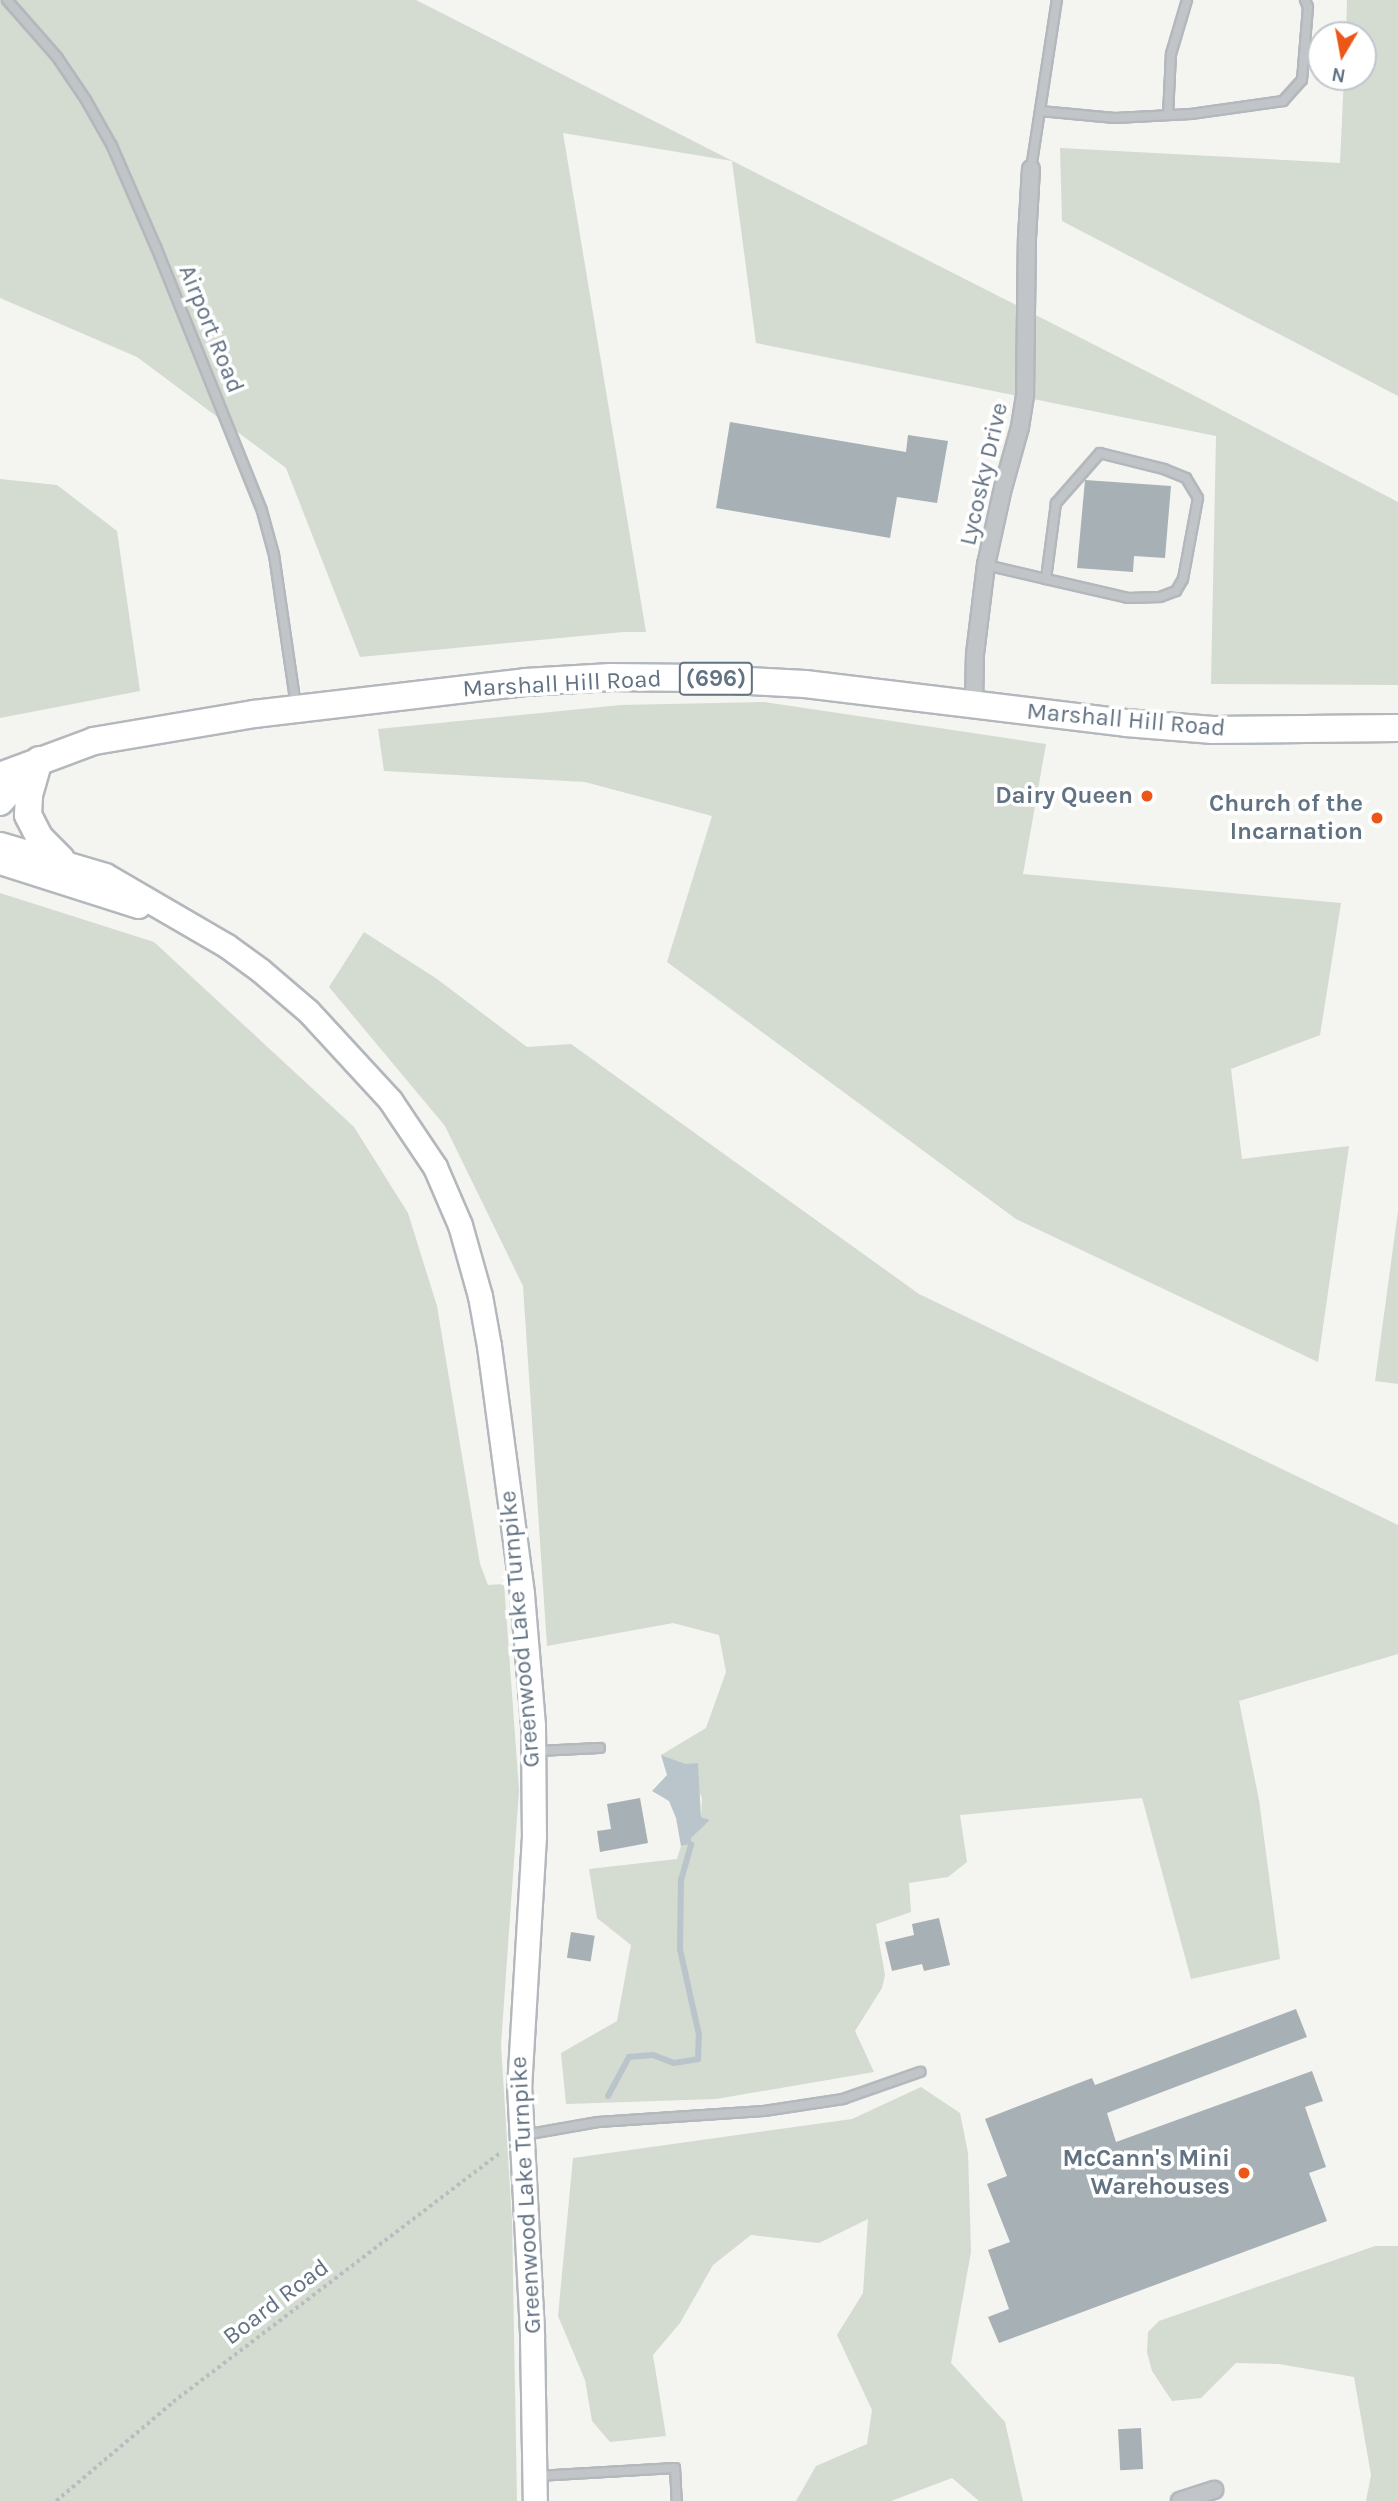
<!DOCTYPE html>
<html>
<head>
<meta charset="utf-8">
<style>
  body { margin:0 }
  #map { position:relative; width:1398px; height:2501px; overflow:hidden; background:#f4f4f0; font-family:Karla,sans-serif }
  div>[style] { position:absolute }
  .green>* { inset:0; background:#d4dbd1 }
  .water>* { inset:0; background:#bac5cb }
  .stream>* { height:6px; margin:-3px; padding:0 3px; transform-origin:3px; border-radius:3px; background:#bac5cb }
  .building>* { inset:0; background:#a7b0b5; transform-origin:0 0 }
  .path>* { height:3.5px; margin-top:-1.75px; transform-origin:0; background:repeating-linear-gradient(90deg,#babdbf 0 3.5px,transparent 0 7px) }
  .roads { filter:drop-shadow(2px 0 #b3b8bd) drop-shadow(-2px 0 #b3b8bd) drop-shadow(0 2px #b3b8bd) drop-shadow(0 -2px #b3b8bd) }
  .lane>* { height:8px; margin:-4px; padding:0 4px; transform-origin:4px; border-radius:4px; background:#c1c5c8 }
  .street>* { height:16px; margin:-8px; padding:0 8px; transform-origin:8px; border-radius:8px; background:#c1c5c8 }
  .secondary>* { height:23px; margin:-11.5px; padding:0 11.5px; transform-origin:11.5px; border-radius:11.5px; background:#fff }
  .primary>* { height:26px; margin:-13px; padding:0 13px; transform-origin:13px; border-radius:13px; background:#fff }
  .dots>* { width:19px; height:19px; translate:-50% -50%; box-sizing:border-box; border:4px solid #fff; border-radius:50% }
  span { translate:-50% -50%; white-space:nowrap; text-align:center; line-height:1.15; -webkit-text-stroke:7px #fff; paint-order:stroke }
  .shield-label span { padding:2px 5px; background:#fff; border:2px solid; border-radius:5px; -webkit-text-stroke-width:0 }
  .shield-label { font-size:23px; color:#617283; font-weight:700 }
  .street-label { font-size:24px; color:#617283 }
  .poi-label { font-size:24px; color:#617283; font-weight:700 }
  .right { translate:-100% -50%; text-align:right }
  .north { position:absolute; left:1307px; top:21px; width:70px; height:70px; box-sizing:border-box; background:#fff; border:2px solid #c0c7cd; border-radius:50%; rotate:190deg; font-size:19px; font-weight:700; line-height:28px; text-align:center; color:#617283 }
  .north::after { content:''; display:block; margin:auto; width:24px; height:32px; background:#ec5718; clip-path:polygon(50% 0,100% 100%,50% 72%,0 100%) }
</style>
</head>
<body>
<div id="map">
  <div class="green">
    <i style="clip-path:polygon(0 0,416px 0,1197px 397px,1398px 502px,1398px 685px,1211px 684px,1216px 436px,756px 343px,732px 161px,563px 133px,646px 632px,623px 632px,360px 657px,286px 468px,137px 357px,0 298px)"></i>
    <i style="clip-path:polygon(1347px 0,1398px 0,1398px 396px,1062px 221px,1060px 148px,1340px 163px,1344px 77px,1363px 77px,1363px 35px,1346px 35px)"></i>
    <i style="clip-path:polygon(0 479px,57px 485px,117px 531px,140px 691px,0 718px)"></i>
    <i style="clip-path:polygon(764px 702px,1046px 744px,1023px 874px,1341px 903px,1320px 1035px,1231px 1069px,1242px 1159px,1349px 1146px,1318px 1362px,1016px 1219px,667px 962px,712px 816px,585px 782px,384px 771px,378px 729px,621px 705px)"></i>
    <i style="clip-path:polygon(0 893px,154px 942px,354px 1127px,408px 1213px,437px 1306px,480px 1564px,488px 1585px,504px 1584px,519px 1790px,501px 2045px,512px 2221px,517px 2501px,0 2501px)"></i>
    <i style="clip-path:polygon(364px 932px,437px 979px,527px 1047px,571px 1044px,919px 1294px,1398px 1525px,1398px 1654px,1239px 1701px,1259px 1800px,1280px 1959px,1191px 1979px,1142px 1798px,960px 1815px,967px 1862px,948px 1877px,909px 1883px,911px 1912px,876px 1924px,885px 1975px,882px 1988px,855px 2031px,874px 2072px,716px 2099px,566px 2104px,561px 2053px,617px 2021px,631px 1945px,597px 1918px,589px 1869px,677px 1859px,681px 1846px,690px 1844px,690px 1838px,710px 1820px,701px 1817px,702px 1798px,686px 1764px,661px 1755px,706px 1728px,726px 1672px,719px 1635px,673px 1623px,547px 1646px,523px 1286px,445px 1126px,329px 987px)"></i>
    <i style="clip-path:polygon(1398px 1211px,1398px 1384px,1375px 1381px)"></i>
    <i style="clip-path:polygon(921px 2087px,960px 2113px,968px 2153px,971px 2252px,951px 2363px,1005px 2422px,1023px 2501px,979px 2501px,952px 2478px,891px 2501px,796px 2501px,816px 2466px,867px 2444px,872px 2410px,837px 2335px,863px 2293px,868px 2219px,819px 2243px,751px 2235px,713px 2265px,680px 2323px,653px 2355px,666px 2436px,610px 2442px,592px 2421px,585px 2380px,558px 2316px,573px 2158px,852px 2119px)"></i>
    <i style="clip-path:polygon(1375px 2246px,1398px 2246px,1398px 2501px,1366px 2501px,1371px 2475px,1354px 2377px,1279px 2364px,1236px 2363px,1201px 2398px,1172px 2401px,1152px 2371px,1147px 2352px,1148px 2332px,1159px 2321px)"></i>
  </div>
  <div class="water">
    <i style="clip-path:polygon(661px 1755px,686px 1764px,698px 1763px,701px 1817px,710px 1820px,691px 1838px,691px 1844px,681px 1846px,676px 1818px,669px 1801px,652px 1791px,667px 1775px)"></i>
  </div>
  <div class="stream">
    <i style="left:608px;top:2096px;width:44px;rotate:-61.7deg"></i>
    <i style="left:629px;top:2057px;width:24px;rotate:-5deg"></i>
    <i style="left:653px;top:2055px;width:22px;rotate:21deg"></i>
    <i style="left:674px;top:2063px;width:24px;rotate:-9deg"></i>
    <i style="left:698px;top:2059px;width:24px;rotate:-88deg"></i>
    <i style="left:699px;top:2035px;width:88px;rotate:-102.5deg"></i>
    <i style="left:680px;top:1949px;width:69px;rotate:-89.2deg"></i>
    <i style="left:681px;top:1880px;width:37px;rotate:-74deg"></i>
  </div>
  <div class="building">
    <i style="clip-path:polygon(730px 422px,906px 452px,908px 435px,948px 441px,937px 503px,897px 497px,890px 538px,716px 508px)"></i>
    <i style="clip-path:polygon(1085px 480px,1171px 486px,1165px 558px,1134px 556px,1133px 572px,1077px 568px)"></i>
    <i style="clip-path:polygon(640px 1798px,648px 1843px,600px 1852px,597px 1831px,611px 1829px,607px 1804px)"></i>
    <i style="clip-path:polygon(939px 1918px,950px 1965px,924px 1971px,922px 1964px,892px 1971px,885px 1942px,914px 1935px,912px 1924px)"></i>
    <i style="left:571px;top:1932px;width:24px;height:26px;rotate:9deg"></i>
    <i style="clip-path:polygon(1296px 2009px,1307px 2037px,1107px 2113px,1116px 2142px,1312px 2071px,1323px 2101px,1305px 2107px,1326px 2167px,1309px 2173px,1327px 2221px,999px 2343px,988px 2317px,1009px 2309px,988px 2250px,1010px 2242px,987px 2184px,1007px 2176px,985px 2119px,1092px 2078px,1095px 2085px)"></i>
    <i style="left:1141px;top:2428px;width:41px;height:23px;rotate:87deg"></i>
  </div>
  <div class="path">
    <i style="left:56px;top:2501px;width:153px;rotate:-40.2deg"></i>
    <i style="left:173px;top:2402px;width:412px;rotate:-37.3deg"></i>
  </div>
  <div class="roads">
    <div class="lane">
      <i style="left:7px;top:0;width:76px;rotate:48.7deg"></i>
      <i style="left:57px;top:57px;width:52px;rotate:56deg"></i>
      <i style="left:86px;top:100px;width:53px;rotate:60.5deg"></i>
      <i style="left:112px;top:146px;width:110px;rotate:66.5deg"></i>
      <i style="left:156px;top:247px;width:284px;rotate:68.1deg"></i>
      <i style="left:262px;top:511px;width:46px;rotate:74.7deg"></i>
      <i style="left:274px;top:555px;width:152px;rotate:81.7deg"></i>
      <i style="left:1040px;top:111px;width:75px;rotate:5.3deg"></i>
      <i style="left:1115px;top:118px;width:76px;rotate:-3deg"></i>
      <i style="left:1191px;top:114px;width:93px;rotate:-8deg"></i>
      <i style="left:1283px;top:101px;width:28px;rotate:-48deg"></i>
      <i style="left:1302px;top:80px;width:73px;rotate:-85.3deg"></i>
      <i style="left:1308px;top:7px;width:8px;rotate:-113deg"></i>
      <i style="left:1168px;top:115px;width:61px;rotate:-87.2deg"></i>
      <i style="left:1171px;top:54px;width:56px;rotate:-73.5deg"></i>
      <i style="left:1031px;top:169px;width:171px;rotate:-81.3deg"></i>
      <i style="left:986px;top:565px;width:62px;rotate:13.1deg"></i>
      <i style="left:1046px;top:579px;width:84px;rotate:13deg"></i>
      <i style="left:1128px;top:598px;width:32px;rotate:-2deg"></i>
      <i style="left:1160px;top:597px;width:17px;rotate:-21deg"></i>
      <i style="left:1176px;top:591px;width:14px;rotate:-60deg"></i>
      <i style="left:1183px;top:579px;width:82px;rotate:-79.5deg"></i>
      <i style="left:1198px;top:498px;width:23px;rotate:-121deg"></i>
      <i style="left:1186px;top:478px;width:24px;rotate:-158deg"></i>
      <i style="left:1164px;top:469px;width:66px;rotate:-166deg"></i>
      <i style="left:1100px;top:453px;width:67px;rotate:131.3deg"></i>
      <i style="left:1056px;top:503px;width:77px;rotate:97.5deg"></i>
      <i style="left:537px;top:1751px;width:63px;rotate:-2.7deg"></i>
      <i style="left:524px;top:2135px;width:75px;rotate:-10deg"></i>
      <i style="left:598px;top:2122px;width:166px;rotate:-3.8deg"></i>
      <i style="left:764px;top:2111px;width:80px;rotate:-8.6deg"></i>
      <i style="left:843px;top:2099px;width:82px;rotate:-19.3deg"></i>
      <i style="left:537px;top:2476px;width:138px;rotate:-3.3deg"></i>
      <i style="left:675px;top:2468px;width:33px;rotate:87deg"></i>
    </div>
    <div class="street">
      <i style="left:974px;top:704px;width:50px;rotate:-88.9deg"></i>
      <i style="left:975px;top:654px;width:90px;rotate:-83deg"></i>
      <i style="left:986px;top:565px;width:79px;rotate:-77.6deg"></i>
      <i style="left:1003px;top:488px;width:63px;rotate:-74.4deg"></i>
      <i style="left:1020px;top:427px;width:33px;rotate:-81deg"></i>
      <i style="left:1025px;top:394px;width:156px;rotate:-89.3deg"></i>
      <i style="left:1027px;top:238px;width:69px;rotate:-86.7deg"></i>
      <i style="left:1180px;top:2501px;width:36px;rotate:-18deg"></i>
    </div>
    <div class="secondary">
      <i style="left:0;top:844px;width:109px;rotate:16.4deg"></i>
      <i style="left:105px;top:875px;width:141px;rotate:30.2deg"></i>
      <i style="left:227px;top:946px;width:41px;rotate:36deg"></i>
      <i style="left:260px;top:970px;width:63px;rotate:40.5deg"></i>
      <i style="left:308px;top:1011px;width:121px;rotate:47.3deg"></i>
      <i style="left:390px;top:1100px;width:81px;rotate:56.1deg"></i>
      <i style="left:435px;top:1167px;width:63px;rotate:66.7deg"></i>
      <i style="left:460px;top:1225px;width:74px;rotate:74.3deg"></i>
      <i style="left:480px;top:1296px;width:51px;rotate:79.8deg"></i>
      <i style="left:489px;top:1346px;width:250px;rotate:82.4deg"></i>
      <i style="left:522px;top:1594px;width:132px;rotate:85.2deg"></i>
      <i style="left:533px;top:1726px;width:110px;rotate:89.5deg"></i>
      <i style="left:534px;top:1836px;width:249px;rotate:93.4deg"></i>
      <i style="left:519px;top:2085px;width:252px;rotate:87deg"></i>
      <i style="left:532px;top:2337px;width:164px;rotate:89deg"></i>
      <i style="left:0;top:862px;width:145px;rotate:17.7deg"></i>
    </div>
    <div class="primary">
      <i style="left:39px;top:760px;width:37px;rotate:106deg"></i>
      <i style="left:29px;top:796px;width:19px;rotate:93deg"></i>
      <i style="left:28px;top:815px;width:25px;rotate:63deg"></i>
      <i style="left:39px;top:837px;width:31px;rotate:45deg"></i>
      <i style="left:0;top:776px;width:100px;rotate:-20.4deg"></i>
      <i style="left:94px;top:741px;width:162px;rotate:-9.6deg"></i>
      <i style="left:254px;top:714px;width:273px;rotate:-6.7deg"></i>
      <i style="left:525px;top:682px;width:86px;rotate:-3.3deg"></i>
      <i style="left:611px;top:677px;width:85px;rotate:0.7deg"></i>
      <i style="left:696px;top:678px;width:109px;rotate:3.2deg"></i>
      <i style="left:805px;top:684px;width:323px;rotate:6.9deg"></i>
      <i style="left:1126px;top:723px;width:87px;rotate:4.6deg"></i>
      <i style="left:1213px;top:730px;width:185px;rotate:-0.6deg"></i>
      <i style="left:0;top:802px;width:47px;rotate:-48.5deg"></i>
    </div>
  </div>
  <div class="dots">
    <i style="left:1147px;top:796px;background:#ec5718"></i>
    <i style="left:1377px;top:818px;background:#ec5718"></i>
    <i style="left:1244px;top:2173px;background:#ec5718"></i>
  </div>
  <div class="shield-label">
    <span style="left:716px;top:679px">(696)</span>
  </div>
  <div class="street-label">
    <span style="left:211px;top:329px;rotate:68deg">Airport Road</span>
    <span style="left:984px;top:474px;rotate:-77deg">Lycosky Drive</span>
    <span style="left:562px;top:684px;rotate:-3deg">Marshall Hill Road</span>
    <span style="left:1126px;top:720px;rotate:5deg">Marshall Hill Road</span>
    <span style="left:520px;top:1629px;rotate:-95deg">Greenwood Lake Turnpike</span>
    <span style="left:526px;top:2195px;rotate:-93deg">Greenwood Lake Turnpike</span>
    <span style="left:276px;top:2302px;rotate:-37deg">Board Road</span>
  </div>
  <div class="poi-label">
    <span class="right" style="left:1133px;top:796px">Dairy Queen</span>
    <span class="right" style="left:1363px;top:818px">Church of the<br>Incarnation</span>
    <span class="right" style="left:1230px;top:2173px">McCann's Mini<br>Warehouses</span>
  </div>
  <div class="north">N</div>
</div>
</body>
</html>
